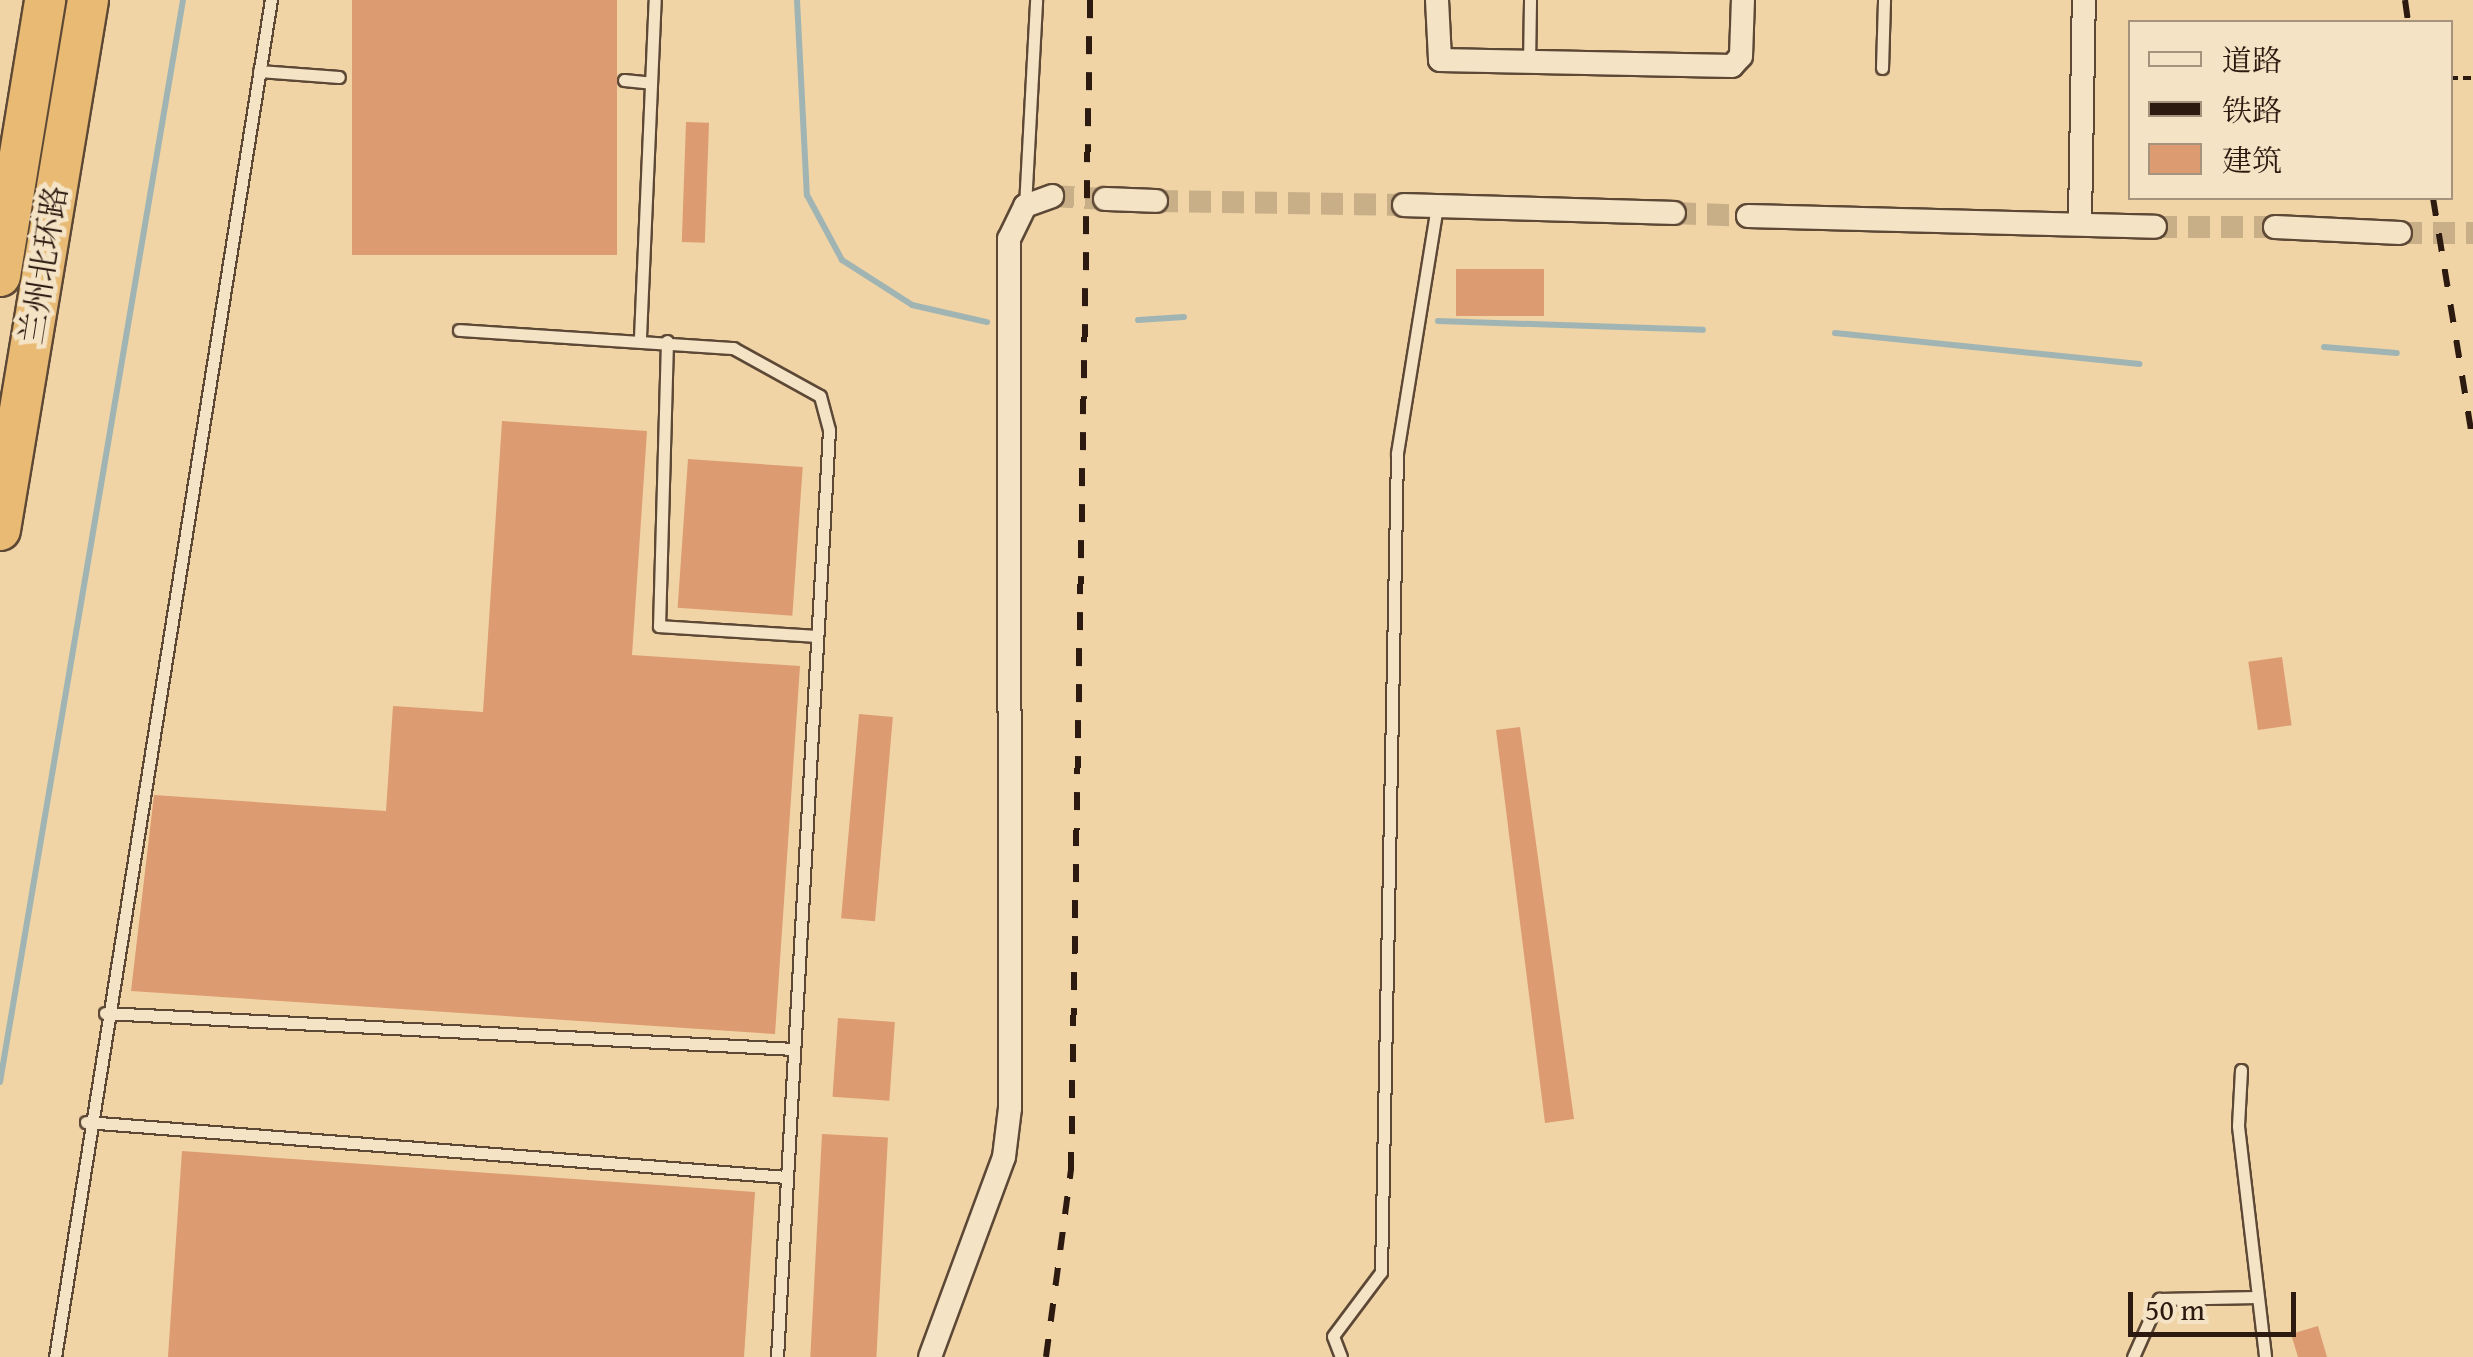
<!DOCTYPE html>
<html>
<head>
<meta charset="utf-8">
<style>
  body { margin:0 }
  #map { position:relative; width:2473px; height:1357px; overflow:hidden; background:#f0d4a6; font-family:"Gentium Book Plus","Noto Serif SC",serif }
  div>[style] { position:absolute }
  .stream>* { height:6px; margin:-3px; padding:0 3px; transform-origin:3px; border-radius:3px; background:#a0b5b3 }
  .building>* { inset:0; background:#dc9b70; transform-origin:0 0 }
  .street-tunnel>* { height:22px; margin-top:-11px; transform-origin:0; background:repeating-linear-gradient(90deg,#c9af88 0 22px,transparent 0 33px) }
  .path>* { height:4px; margin-top:-2px; transform-origin:0; background:repeating-linear-gradient(90deg,#2c1a11 0 8px,transparent 0 13px) }
  .roads { filter:drop-shadow(2px 0 #5d4836) drop-shadow(-2px 0 #5d4836) drop-shadow(0 2px #5d4836) drop-shadow(0 -2px #5d4836) }
  .lane>* { height:11px; margin:-5.5px; padding:0 5.5px; transform-origin:5.5px; border-radius:5.5px; background:#f5e3c5 }
  .street>* { height:22px; margin:-11px; padding:0 11px; transform-origin:11px; border-radius:11px; background:#f5e3c5 }
  .highway>* { height:40px; margin:-20px; padding:0 20px; transform-origin:20px; border-radius:20px; background:#e8ba73 }
  .rail>* { height:6px; margin-top:-3px; transform-origin:0; background:repeating-linear-gradient(90deg,#2c1a11 0 18px,transparent 0 36px) }
  span { translate:-50% -50%; white-space:nowrap; text-align:center; line-height:1.15; -webkit-text-stroke:9px #f5e3c5; paint-order:stroke }
  .street-label { font-size:32px; color:#2c1a11 }
  .legend { position:absolute; left:2128px; top:20px; width:325px; height:180px; box-sizing:border-box; background:#f5e3c5; border:2px solid #a5937d; margin:0; padding:12px 18px; list-style:none; font-size:30px; color:#2c1a11 }
  .legend li { display:flex; align-items:center; gap:20px; height:50px }
  .legend b { width:50px; border:2px solid #a5937d }
  .scale { position:absolute; left:2128px; top:1292px; width:168px; height:45px; box-sizing:border-box; border:5px solid #2c1a11; border-top:0; padding-left:12px; font-size:30px; line-height:35px; white-space:nowrap; color:#2c1a11; -webkit-text-stroke:8px #f5e3c5; paint-order:stroke }
</style>
</head>
<body>
<div id="map">
  <div class="stream">
    <i style="left:797px;top:0;width:195px;rotate:87.1deg"></i>
    <i style="left:807px;top:195px;width:74px;rotate:61.7deg"></i>
    <i style="left:842px;top:260px;width:83px;rotate:32.7deg"></i>
    <i style="left:912px;top:305px;width:77px;rotate:12.8deg"></i>
    <i style="left:1138px;top:320px;width:46px;rotate:-3.7deg"></i>
    <i style="left:1438px;top:321px;width:265px;rotate:1.9deg"></i>
    <i style="left:1835px;top:333px;width:306px;rotate:5.8deg"></i>
    <i style="left:2324px;top:347px;width:73px;rotate:4.7deg"></i>
    <i style="left:0;top:1082px;width:1097px;rotate:-80.4deg"></i>
  </div>
  <div class="building">
    <i style="left:352px;top:0;width:265px;height:255px"></i>
    <i style="left:686px;top:122px;width:23px;height:120px;rotate:2deg"></i>
    <i style="left:1456px;top:269px;width:88px;height:47px"></i>
    <i style="clip-path:polygon(502px 421px,647px 431px,632px 655px,800px 666px,775px 1034px,131px 991px,154px 795px,386px 811px,393px 706px,483px 712px)"></i>
    <i style="left:688px;top:459px;width:115px;height:149px;rotate:4deg"></i>
    <i style="left:2282px;top:657px;width:69px;height:34px;rotate:82deg"></i>
    <i style="left:859px;top:714px;width:34px;height:205px;rotate:5deg"></i>
    <i style="clip-path:polygon(1520px 727px,1574px 1119px,1545px 1123px,1496px 730px)"></i>
    <i style="left:838px;top:1018px;width:57px;height:79px;rotate:4deg"></i>
    <i style="left:822px;top:1134px;width:66px;height:224px;rotate:3deg"></i>
    <i style="clip-path:polygon(182px 1151px,755px 1192px,744px 1357px,168px 1357px)"></i>
    <i style="clip-path:polygon(2318px 1326px,2327px 1357px,2298px 1357px,2291px 1334px)"></i>
  </div>
  <div class="street-tunnel">
    <i style="left:1052px;top:196px;width:53px;rotate:3.2deg"></i>
    <i style="left:1156px;top:201px;width:248px;rotate:0.9deg"></i>
    <i style="left:1674px;top:213px;width:74px;rotate:2.3deg"></i>
    <i style="left:2155px;top:227px;width:120px"></i>
    <i style="left:2400px;top:233px;width:73px"></i>
  </div>
  <div class="path">
    <i style="left:2450px;top:78px;width:23px"></i>
  </div>
  <div class="roads">
    <div class="lane">
      <i style="left:1529px;top:65px;width:65px;rotate:-89.1deg"></i>
      <i style="left:1882px;top:68px;width:68px;rotate:-88.3deg"></i>
      <i style="left:259px;top:71px;width:80px;rotate:4.3deg"></i>
      <i style="left:624px;top:80px;width:27px;rotate:6deg"></i>
      <i style="left:1025px;top:206px;width:206px;rotate:-86.9deg"></i>
      <i style="left:459px;top:330px;width:275px;rotate:3.8deg"></i>
      <i style="left:733px;top:348px;width:99px;rotate:28.9deg"></i>
      <i style="left:820px;top:396px;width:35px;rotate:75deg"></i>
      <i style="left:829px;top:430px;width:928px;rotate:93.21deg"></i>
      <i style="left:640px;top:337px;width:337px;rotate:-87.5deg"></i>
      <i style="left:667px;top:341px;width:285px;rotate:91.6deg"></i>
      <i style="left:659px;top:626px;width:157px;rotate:3.6deg"></i>
      <i style="left:105px;top:1013px;width:690px;rotate:2.99deg"></i>
      <i style="left:2241px;top:1070px;width:56px;rotate:93.1deg"></i>
      <i style="left:2238px;top:1126px;width:233px;rotate:83.3deg"></i>
      <i style="left:86px;top:1122px;width:703px;rotate:4.49deg"></i>
      <i style="left:55px;top:1357px;width:1374px;rotate:-80.96deg"></i>
      <i style="left:1341px;top:1357px;width:22px;rotate:-111deg"></i>
      <i style="left:1333px;top:1336px;width:80px;rotate:-53.1deg"></i>
      <i style="left:1381px;top:1272px;width:819px;rotate:-88.88deg"></i>
      <i style="left:1397px;top:453px;width:250px;rotate:-80.8deg"></i>
      <i style="left:2133px;top:1357px;width:64px;rotate:-65.9deg"></i>
      <i style="left:2159px;top:1299px;width:98px;rotate:-1.2deg"></i>
    </div>
    <div class="street">
      <i style="left:1437px;top:0;width:60px;rotate:87.1deg"></i>
      <i style="left:1440px;top:60px;width:292px;rotate:1.2deg"></i>
      <i style="left:1732px;top:66px;width:13px;rotate:-48deg"></i>
      <i style="left:1741px;top:56px;width:56px;rotate:-88deg"></i>
      <i style="left:1105px;top:199px;width:51px;rotate:2.2deg"></i>
      <i style="left:1404px;top:205px;width:270px;rotate:1.7deg"></i>
      <i style="left:1748px;top:216px;width:407px;rotate:1.5deg"></i>
      <i style="left:2080px;top:220px;width:220px;rotate:-89deg"></i>
      <i style="left:2275px;top:227px;width:125px;rotate:2.7deg"></i>
      <i style="left:930px;top:1357px;width:213px;rotate:-69.7deg"></i>
      <i style="left:1004px;top:1157px;width:49px;rotate:-83deg"></i>
      <i style="left:1010px;top:1108px;width:869px;rotate:-90.07deg"></i>
      <i style="left:1009px;top:239px;width:37px;rotate:-64deg"></i>
      <i style="left:1025px;top:206px;width:29px;rotate:-20deg"></i>
    </div>
    <div class="highway">
      <i style="left:0;top:276px;width:280px;rotate:-80.7deg"></i>
      <i style="left:0;top:530px;width:537px;rotate:-80.57deg"></i>
    </div>
  </div>
  <div class="rail">
    <i style="left:2405px;top:0;width:22px;rotate:82deg"></i>
    <i style="left:2433px;top:198px;width:248px;rotate:80.7deg"></i>
    <i style="left:1046px;top:1357px;width:189px;rotate:-82.4deg"></i>
    <i style="left:1071px;top:1170px;width:1170px;rotate:-89.07deg"></i>
  </div>
  <div class="street-label">
    <span style="left:44px;top:265px;rotate:-81deg">兰州北环路</span>
  </div>
  <ul class="legend">
  <li><b style="height:12px;background:#f5e3c5"></b>道路</li>
  <li><b style="height:12px;background:#2c1a11"></b>铁路</li>
  <li><b style="height:28px;background:#dc9b70"></b>建筑</li>
  </ul>
  <div class="scale">50 m</div>
</div>
</body>
</html>
